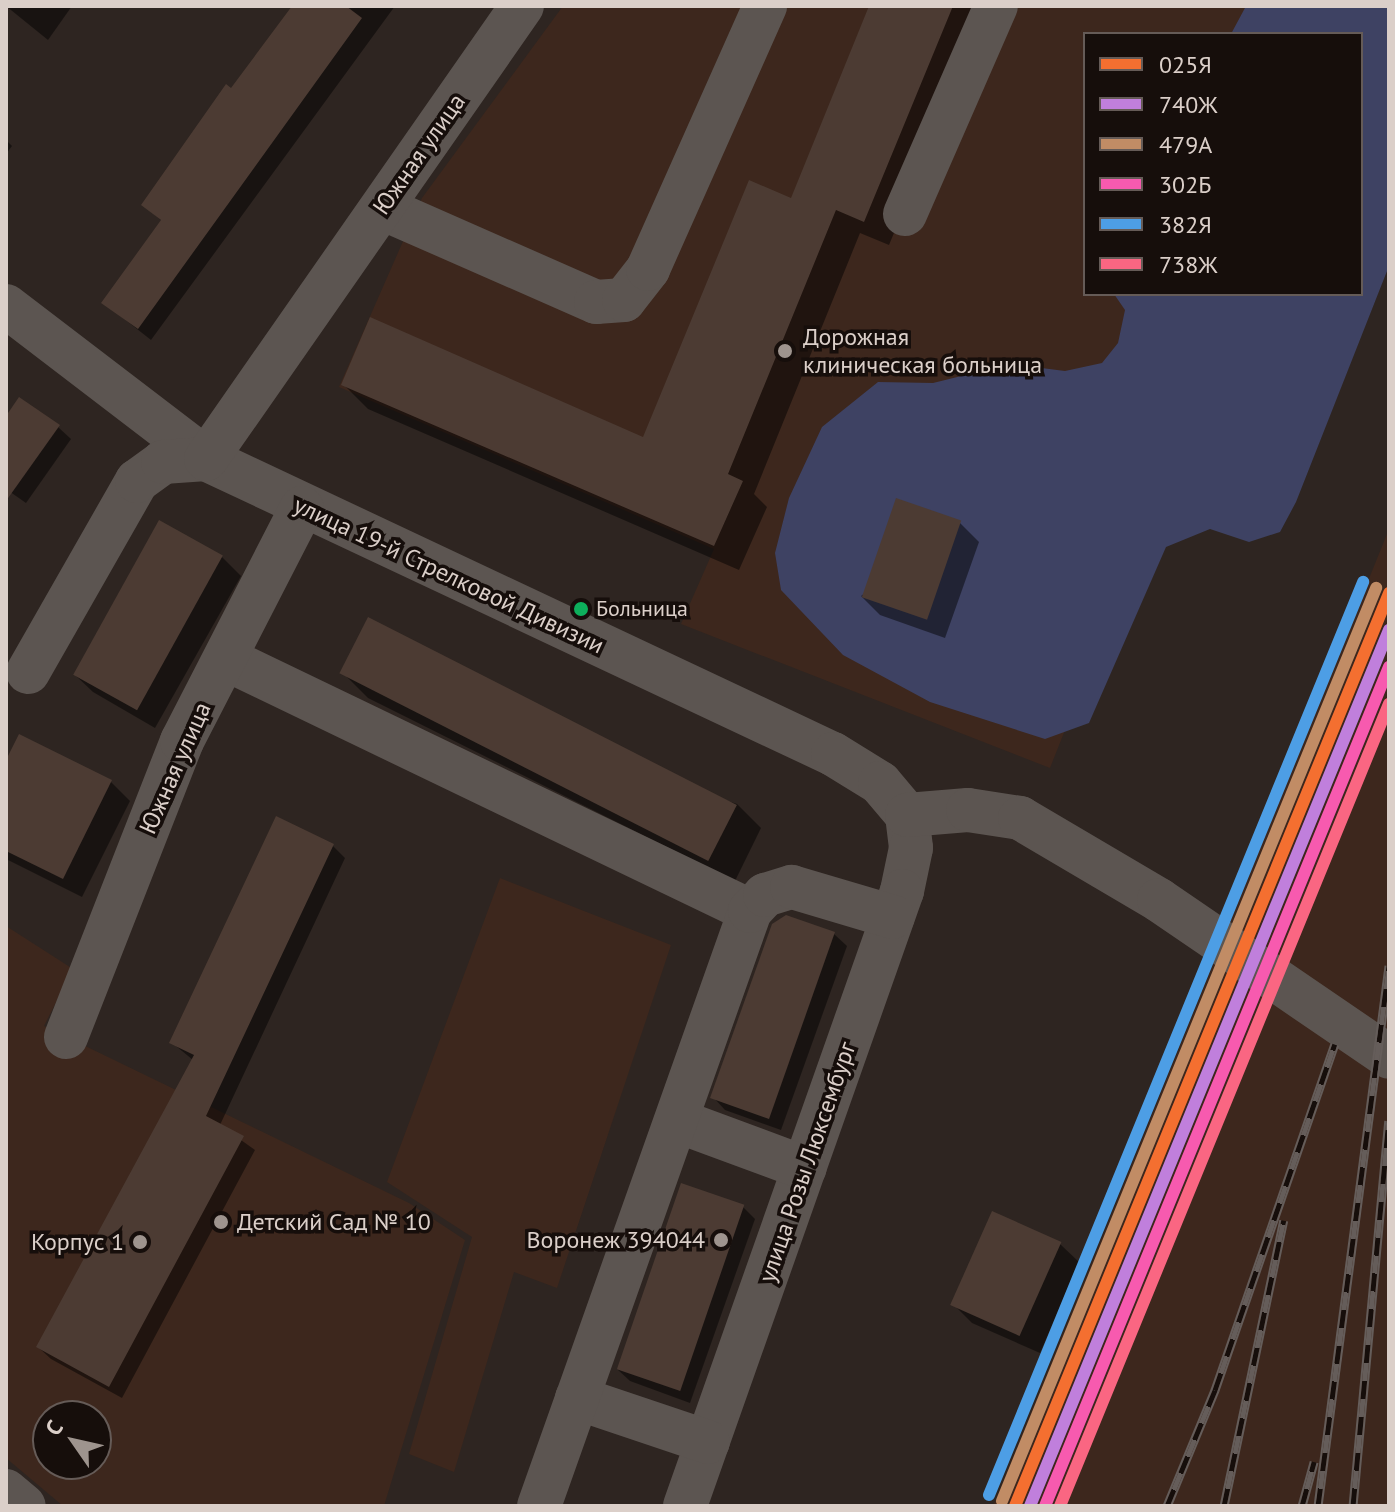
<!DOCTYPE html>
<html>
<head>
<meta charset="utf-8">
<style>
  body { margin:0 }
  #map { position:relative; width:1395px; height:1512px; overflow:hidden; background:#2e2521; font-family:"PT Sans",sans-serif }
  div>[style] { position:absolute }
  .built>* { inset:0; background:#3d271d }
  .green>* { inset:0; background:#3e4263 }
  .shadow>* { inset:0; background:#0007 }
  .building>* { inset:0; background:#4c3b33; transform-origin:0 0 }
  .minor>* { height:44px; margin:-22px; padding:0 22px; transform-origin:22px; border-radius:22px; background:#5c5551 }
  .rail>* { height:9px; margin-top:-4.5px; transform-origin:0; background:repeating-linear-gradient(90deg,#160e0b 0 18px,#655d5a 0 36px); box-sizing:border-box; border-block:2px solid #655d5a }
  .rail-1>* { height:12px; margin:-6px; padding:0 6px; transform-origin:6px; border-radius:6px; background:#f46f30 }
  .rail-2>* { height:12px; margin:-6px; padding:0 6px; transform-origin:6px; border-radius:6px; background:#c07fdc }
  .rail-3>* { height:12px; margin:-6px; padding:0 6px; transform-origin:6px; border-radius:6px; background:#c18c65 }
  .rail-4>* { height:12px; margin:-6px; padding:0 6px; transform-origin:6px; border-radius:6px; background:#f75aaf }
  .rail-5>* { height:12px; margin:-6px; padding:0 6px; transform-origin:6px; border-radius:6px; background:#4d9ee5 }
  .rail-6>* { height:12px; margin:-6px; padding:0 6px; transform-origin:6px; border-radius:6px; background:#fa6682 }
  .dots>* { width:22px; height:22px; translate:-50% -50%; box-sizing:border-box; border:4px solid #160e0b; border-radius:50% }
  span { translate:-50% -50%; white-space:nowrap; text-align:center; line-height:1.15; -webkit-text-stroke:7px #160e0b; paint-order:stroke }
  .bus-label { font-size:22px; color:#dbcfc9 }
  .left { translate:0 -50%; text-align:left }
  .street-label { font-size:24px; color:#dbcfc9 }
  .poi-label { font-size:24px; color:#dbcfc9 }
  .right { translate:-100% -50%; text-align:right }
  .frame { position:absolute; inset:0; border:8px solid #dbcfc9; pointer-events:none }
  .legend { position:absolute; left:1083px; top:32px; width:280px; height:264px; box-sizing:border-box; background:#160e0b; border:2px solid #655b57; margin:0; padding:10px 14px; list-style:none; font-size:24px; color:#dbcfc9 }
  .legend li { display:flex; align-items:center; gap:16px; height:40px }
  .legend b { width:40px; border:2px solid #655b57 }
  .north { position:absolute; left:32px; top:1400px; width:80px; height:80px; box-sizing:border-box; background:#160e0b; border:2px solid #655b57; border-radius:50%; rotate:304deg; font-size:22px; font-weight:700; line-height:32px; text-align:center; color:#dbcfc9 }
  .north::after { content:''; display:block; margin:auto; width:28px; height:36px; background:#9e948e; clip-path:polygon(50% 0,100% 100%,50% 72%,0 100%) }
</style>
</head>
<body>
<div id="map">
  <div class="built">
    <i style="clip-path:polygon(563px 6px,1323px 6px,1334px 34px,1085px 34px,1085px 294px,1238px 294px,1050px 768px,681px 624px,714px 549px,339px 387px,422px 198px)"></i>
    <i style="clip-path:polygon(1389px 529px,1389px 1506px,993px 1506px,1212px 967px)"></i>
    <i style="clip-path:polygon(500px 878px,671px 945px,557px 1288px,514px 1272px,454px 1472px,409px 1454px,472px 1237px,387px 1182px)"></i>
    <i style="clip-path:polygon(evenodd,6px 926px,73px 969px,44px 1026px,409px 1203px,465px 1240px,384px 1506px,63px 1506px,6px 1458px,6px 926px,48px 1416px,96px 1416px,96px 1464px,48px 1464px,48px 1416px)"></i>
  </div>
  <div class="green">
    <i style="clip-path:polygon(1246px 6px,1389px 6px,1389px 266px,1296px 502px,1280px 532px,1249px 542px,1210px 529px,1166px 547px,1089px 723px,1045px 739px,930px 702px,843px 655px,781px 590px,775px 553px,789px 498px,822px 427px,878px 382px,933px 383px,1010px 364px,1065px 371px,1102px 363px,1118px 343px,1125px 310px,1114px 294px,1361px 294px,1361px 34px,1231px 34px)"></i>
  </div>
  <div class="shadow">
    <i style="clip-path:polygon(6px 6px,72px 6px,48px 40px)"></i>
    <i style="clip-path:polygon(296px 6px,395px 6px,151px 340px,104px 303px,162px 221px,143px 205px)"></i>
    <i style="clip-path:polygon(871px 6px,988px 6px,889px 245px,860px 233px,754px 494px,767px 507px,739px 570px,368px 409px,343px 384px,644px 440px,792px 200px)"></i>
    <i style="clip-path:polygon(6px 140px,12px 146px,6px 154px)"></i>
    <i style="clip-path:polygon(6px 419px,58px 427px,71px 439px,26px 503px,6px 489px)"></i>
    <i style="clip-path:polygon(960px 523px,979px 542px,945px 638px,880px 615px,861px 596px)"></i>
    <i style="clip-path:polygon(222px 557px,241px 576px,155px 728px,93px 692px,74px 674px)"></i>
    <i style="clip-path:polygon(343px 673px,737px 804px,761px 828px,735px 881px,368px 698px)"></i>
    <i style="clip-path:polygon(20px 736px,111px 782px,130px 801px,82px 897px,6px 859px,6px 765px)"></i>
    <i style="clip-path:polygon(332px 845px,345px 858px,220px 1125px,255px 1150px,122px 1398px,51px 1359px,38px 1347px,193px 1060px,171px 1042px)"></i>
    <i style="clip-path:polygon(834px 934px,847px 946px,781px 1130px,725px 1110px,713px 1097px)"></i>
    <i style="clip-path:polygon(743px 1207px,755px 1219px,690px 1403px,630px 1381px,617px 1369px)"></i>
    <i style="clip-path:polygon(1060px 1244px,1079px 1262px,1040px 1353px,972px 1323px,953px 1304px)"></i>
  </div>
  <div class="building">
    <i style="clip-path:polygon(292px 6px,346px 6px,362px 18px,138px 329px,101px 303px,161px 220px,141px 205px,226px 84px,231px 88px)"></i>
    <i style="clip-path:polygon(869px 6px,953px 6px,864px 222px,836px 210px,728px 474px,743px 481px,714px 546px,341px 385px,370px 317px,643px 437px,749px 180px,791px 198px)"></i>
    <i style="clip-path:polygon(19px 397px,60px 425px,6px 501px,6px 416px)"></i>
    <i style="left:896px;top:498px;width:69px;height:105px;rotate:19deg"></i>
    <i style="left:159px;top:520px;width:73px;height:177px;rotate:29deg"></i>
    <i style="left:368px;top:617px;width:414px;height:63px;rotate:27deg"></i>
    <i style="clip-path:polygon(19px 734px,112px 780px,63px 879px,6px 851px,6px 760px)"></i>
    <i style="clip-path:polygon(276px 816px,334px 844px,206px 1116px,244px 1136px,109px 1387px,36px 1347px,194px 1055px,169px 1043px)"></i>
    <i style="clip-path:polygon(786px 915px,835px 932px,769px 1119px,710px 1098px,772px 924px)"></i>
    <i style="left:681px;top:1183px;width:67px;height:197px;rotate:19deg"></i>
    <i style="left:992px;top:1211px;width:76px;height:103px;rotate:24deg"></i>
  </div>
  <div class="minor">
    <i style="left:382px;top:208px;width:234px;rotate:23.7deg"></i>
    <i style="left:596px;top:302px;width:28px;rotate:-4deg"></i>
    <i style="left:624px;top:300px;width:39px;rotate:-52deg"></i>
    <i style="left:648px;top:269px;width:288px;rotate:-66deg"></i>
    <i style="left:905px;top:214px;width:227px;rotate:-66.4deg"></i>
    <i style="left:6px;top:306px;width:252px;rotate:37.4deg"></i>
    <i style="left:206px;top:459px;width:693px;rotate:25.2deg"></i>
    <i style="left:833px;top:754px;width:55px;rotate:31.7deg"></i>
    <i style="left:880px;top:783px;width:42px;rotate:49.8deg"></i>
    <i style="left:907px;top:815px;width:33px;rotate:83deg"></i>
    <i style="left:911px;top:848px;width:44px;rotate:101.8deg"></i>
    <i style="left:902px;top:891px;width:652px;rotate:109.44deg"></i>
    <i style="left:226px;top:659px;width:581px;rotate:25.68deg"></i>
    <i style="left:28px;top:672px;width:220px;rotate:-60.3deg"></i>
    <i style="left:137px;top:481px;width:32px;rotate:-36deg"></i>
    <i style="left:163px;top:462px;width:43px;rotate:-4deg"></i>
    <i style="left:206px;top:459px;width:552px;rotate:-55.1deg"></i>
    <i style="left:907px;top:815px;width:61px;rotate:-4.7deg"></i>
    <i style="left:968px;top:810px;width:53px;rotate:8.7deg"></i>
    <i style="left:1020px;top:818px;width:161px;rotate:30.5deg"></i>
    <i style="left:1159px;top:900px;width:278px;rotate:34.3deg"></i>
    <i style="left:66px;top:1037px;width:318px;rotate:-68.6deg"></i>
    <i style="left:182px;top:741px;width:262px;rotate:-62.8deg"></i>
    <i style="left:678px;top:1121px;width:135px;rotate:20.3deg"></i>
    <i style="left:577px;top:1398px;width:138px;rotate:18.6deg"></i>
    <i style="left:6px;top:1491px;width:23px;rotate:40deg"></i>
    <i style="left:539px;top:1506px;width:631px;rotate:-70.47deg"></i>
    <i style="left:750px;top:911px;width:22px;rotate:-47deg"></i>
    <i style="left:765px;top:895px;width:28px;rotate:-17deg"></i>
    <i style="left:792px;top:887px;width:105px;rotate:16.5deg"></i>
  </div>
  <div class="rail">
    <i style="left:1167px;top:1506px;width:126px;rotate:-67.5deg"></i>
    <i style="left:1215px;top:1390px;width:366px;rotate:-70.9deg"></i>
    <i style="left:1224px;top:1506px;width:292px;rotate:-78.2deg"></i>
    <i style="left:1302px;top:1506px;width:46px;rotate:-74.7deg"></i>
    <i style="left:1318px;top:1506px;width:545px;rotate:-82.51deg"></i>
    <i style="left:1353px;top:1506px;width:387px;rotate:-84.7deg"></i>
  </div>
  <div class="rail-1">
    <i style="left:1015px;top:1506px;width:987px;rotate:-67.72deg"></i>
  </div>
  <div class="rail-2">
    <i style="left:1030px;top:1506px;width:947px;rotate:-67.72deg"></i>
  </div>
  <div class="rail-3">
    <i style="left:1002px;top:1501px;width:987px;rotate:-67.72deg"></i>
  </div>
  <div class="rail-4">
    <i style="left:1045px;top:1506px;width:907px;rotate:-67.71deg"></i>
  </div>
  <div class="rail-5">
    <i style="left:989px;top:1495px;width:987px;rotate:-67.72deg"></i>
  </div>
  <div class="rail-6">
    <i style="left:1060px;top:1506px;width:867px;rotate:-67.7deg"></i>
  </div>
  <div class="dots">
    <i style="left:785px;top:351px;background:#9e948e"></i>
    <i style="left:581px;top:609px;background:#0daf5c"></i>
    <i style="left:221px;top:1222px;background:#9e948e"></i>
    <i style="left:721px;top:1240px;background:#9e948e"></i>
    <i style="left:140px;top:1242px;background:#9e948e"></i>
  </div>
  <div class="bus-label">
    <span class="left" style="left:596px;top:609px">Больница</span>
  </div>
  <div class="street-label">
    <span style="left:419px;top:154px;rotate:-55deg">Южная улица</span>
    <span style="left:449px;top:575px;rotate:25deg">улица 19-й Стрелковой Дивизии</span>
    <span style="left:175px;top:768px;rotate:-66deg">Южная улица</span>
    <span style="left:807px;top:1162px;rotate:-71deg">улица Розы Люксембург</span>
  </div>
  <div class="poi-label">
    <span class="left" style="left:803px;top:351px">Дорожная<br>клиническая больница</span>
    <span class="left" style="left:237px;top:1222px">Детский Сад № 10</span>
    <span class="right" style="left:705px;top:1240px">Воронеж 394044</span>
    <span class="right" style="left:124px;top:1242px">Корпус 1</span>
  </div>
  <div class="frame"></div>
  <ul class="legend">
  <li><b style="height:10px;background:#f46f30"></b>025Я</li>
  <li><b style="height:10px;background:#c07fdc"></b>740Ж</li>
  <li><b style="height:10px;background:#c18c65"></b>479А</li>
  <li><b style="height:10px;background:#f75aaf"></b>302Б</li>
  <li><b style="height:10px;background:#4d9ee5"></b>382Я</li>
  <li><b style="height:10px;background:#fa6682"></b>738Ж</li>
  </ul>
  <div class="north">С</div>
</div>
</body>
</html>
